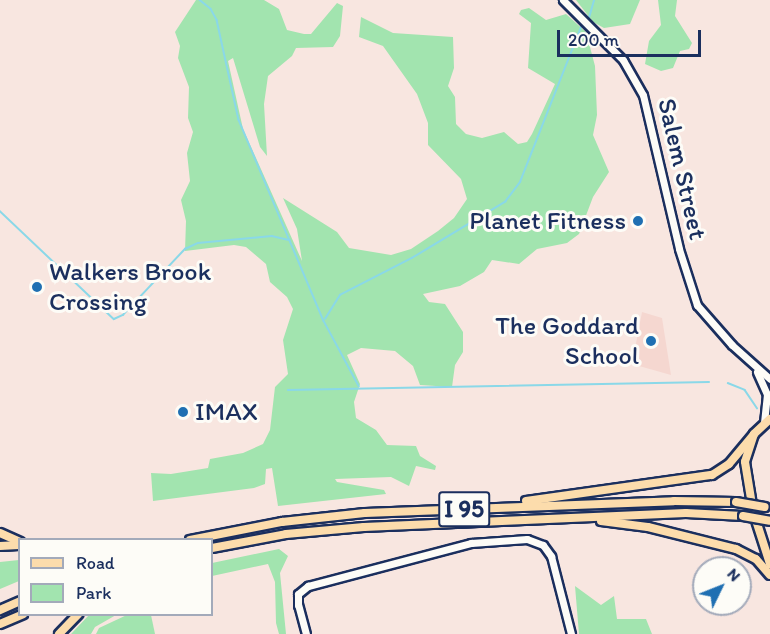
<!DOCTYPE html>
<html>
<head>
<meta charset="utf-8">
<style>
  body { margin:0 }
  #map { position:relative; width:770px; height:634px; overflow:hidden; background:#f8e6e0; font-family:Itim,sans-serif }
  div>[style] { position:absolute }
  .built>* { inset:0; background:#f5d7d0 }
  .green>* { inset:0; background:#a2e4af }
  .stream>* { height:1.5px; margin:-0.75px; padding:0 0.75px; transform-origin:0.75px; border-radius:0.75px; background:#8ad8e8 }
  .roads { filter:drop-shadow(2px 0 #1b2f5e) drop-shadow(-2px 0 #1b2f5e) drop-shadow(0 2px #1b2f5e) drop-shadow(0 -2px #1b2f5e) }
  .secondary>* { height:7px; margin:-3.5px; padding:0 3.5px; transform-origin:3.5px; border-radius:3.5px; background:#fdfcf7 }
  .primary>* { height:8px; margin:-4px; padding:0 4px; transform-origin:4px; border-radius:4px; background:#fcdcac }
  .highway>* { height:8px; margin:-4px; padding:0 4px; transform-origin:4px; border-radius:4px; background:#fcdcac }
  .bridges { filter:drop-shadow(2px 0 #1b2f5e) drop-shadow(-2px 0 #1b2f5e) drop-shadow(0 2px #1b2f5e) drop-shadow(0 -2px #1b2f5e) }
  .highway-bridge>* { height:8px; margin:-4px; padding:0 4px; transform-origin:4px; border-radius:4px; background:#fcdcac }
  .dots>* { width:16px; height:16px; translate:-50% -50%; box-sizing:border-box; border:3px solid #fdfcf7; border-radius:50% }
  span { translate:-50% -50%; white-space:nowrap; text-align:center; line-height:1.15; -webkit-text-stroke:6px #fdfcf7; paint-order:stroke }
  .shield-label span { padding:2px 4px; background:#fdfcf7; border:2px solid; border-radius:4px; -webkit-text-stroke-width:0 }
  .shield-label { font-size:24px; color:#1b2f5e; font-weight:700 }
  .street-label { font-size:26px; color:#1b2f5e }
  .poi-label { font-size:26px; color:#1b2f5e }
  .right { translate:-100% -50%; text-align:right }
  .left { translate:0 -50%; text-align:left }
  .legend { position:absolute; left:18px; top:538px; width:195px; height:78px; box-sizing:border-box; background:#fdfcf7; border:2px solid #a3aaba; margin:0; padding:8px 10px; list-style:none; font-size:18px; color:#1b2f5e }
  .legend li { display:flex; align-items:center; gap:12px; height:30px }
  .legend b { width:30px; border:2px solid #a3aaba }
  .north { position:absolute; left:692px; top:556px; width:60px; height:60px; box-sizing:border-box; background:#fdfcf7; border:2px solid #a3aaba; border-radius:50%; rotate:47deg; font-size:16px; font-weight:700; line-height:24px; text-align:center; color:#1b2f5e }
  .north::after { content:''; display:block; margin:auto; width:21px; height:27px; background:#1f6fb2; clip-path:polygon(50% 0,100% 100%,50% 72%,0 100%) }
  .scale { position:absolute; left:557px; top:30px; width:144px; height:27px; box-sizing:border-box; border:3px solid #1b2f5e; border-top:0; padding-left:8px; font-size:18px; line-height:21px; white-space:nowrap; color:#1b2f5e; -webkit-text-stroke:4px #fdfcf7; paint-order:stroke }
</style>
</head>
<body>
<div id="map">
  <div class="built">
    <i style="clip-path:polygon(642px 312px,662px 318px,671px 375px,632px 364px)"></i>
  </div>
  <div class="green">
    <i style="clip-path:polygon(196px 0,264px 0,279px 9px,287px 30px,304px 34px,311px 34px,337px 3px,343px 6px,340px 36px,333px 47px,296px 48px,292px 56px,268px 76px,264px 104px,267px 156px,260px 147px,233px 58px,228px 61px,243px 129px,302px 261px,297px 229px,283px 198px,337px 232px,349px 248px,391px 255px,411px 249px,438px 231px,454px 218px,467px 199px,461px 179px,428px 145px,428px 123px,417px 94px,383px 46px,359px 37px,361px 17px,393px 33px,453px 37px,454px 68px,448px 86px,455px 97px,456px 124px,466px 134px,482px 138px,504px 132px,518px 144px,527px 142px,532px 134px,555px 84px,528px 68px,531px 23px,519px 14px,521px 10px,529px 8px,546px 20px,566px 14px,586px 32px,595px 66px,597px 115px,593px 135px,609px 172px,593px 197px,579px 234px,567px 243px,537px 249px,519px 264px,492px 260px,484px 272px,460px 286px,423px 294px,429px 302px,445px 304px,463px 332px,463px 352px,455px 365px,452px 387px,420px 385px,413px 366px,395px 351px,361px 348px,347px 355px,360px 384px,354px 402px,356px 418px,376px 430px,387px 445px,416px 446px,420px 456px,436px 466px,435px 470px,416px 466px,409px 486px,391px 477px,335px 479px,337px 482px,384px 490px,386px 494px,278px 506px,272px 468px,266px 469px,265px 484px,254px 488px,153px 501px,151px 473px,171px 474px,208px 468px,210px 459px,243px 453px,263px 444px,270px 430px,275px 387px,288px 374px,283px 340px,293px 309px,287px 297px,270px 282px,266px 264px,246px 247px,234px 245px,185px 251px,186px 221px,181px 200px,190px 181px,187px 153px,193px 132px,188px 118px,189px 87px,178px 58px,180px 46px,175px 32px)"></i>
    <i style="clip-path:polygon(576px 0,640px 0,630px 24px,604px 28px,593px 22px)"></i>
    <i style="clip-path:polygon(658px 0,677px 0,675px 16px,692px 43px,689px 49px,680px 51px,673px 68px,661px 71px,645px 64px,649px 41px,661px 25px)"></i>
    <i style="clip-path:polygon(279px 549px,288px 556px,280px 573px,286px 634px,279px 634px,276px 623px,275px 582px,268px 564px,212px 576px,212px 563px)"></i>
    <i style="clip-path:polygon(19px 560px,19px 581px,0 589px,0 562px)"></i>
    <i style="clip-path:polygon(575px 586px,601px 605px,614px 596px,617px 619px,646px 619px,652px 634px,579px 634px)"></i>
    <i style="clip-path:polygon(129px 614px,151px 615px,155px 634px,96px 634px,99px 628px)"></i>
    <i style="clip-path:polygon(89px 615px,89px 614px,116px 615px,95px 627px,91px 634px,71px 634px)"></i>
  </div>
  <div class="stream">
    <i style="left:200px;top:0;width:14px;rotate:39deg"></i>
    <i style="left:211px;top:9px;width:13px;rotate:61deg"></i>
    <i style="left:217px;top:20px;width:102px;rotate:77.6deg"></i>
    <i style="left:239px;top:120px;width:218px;rotate:67.1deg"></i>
    <i style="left:324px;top:321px;width:74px;rotate:61.7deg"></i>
    <i style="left:589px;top:18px;width:19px;rotate:-74deg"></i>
    <i style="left:0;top:211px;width:157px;rotate:43.5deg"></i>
    <i style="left:114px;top:319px;width:10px;rotate:-24deg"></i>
    <i style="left:123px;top:315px;width:91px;rotate:-46.8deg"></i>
    <i style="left:185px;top:249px;width:14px;rotate:-25deg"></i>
    <i style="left:198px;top:243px;width:74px;rotate:-5.4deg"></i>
    <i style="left:272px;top:236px;width:18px;rotate:13deg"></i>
    <i style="left:325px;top:319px;width:28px;rotate:-58deg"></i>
    <i style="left:340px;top:295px;width:81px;rotate:-27.2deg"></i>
    <i style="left:412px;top:258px;width:109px;rotate:-31.1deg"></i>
    <i style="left:505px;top:202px;width:25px;rotate:-53deg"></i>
    <i style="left:520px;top:182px;width:167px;rotate:-68.5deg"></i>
    <i style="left:728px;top:383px;width:18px;rotate:22deg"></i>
    <i style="left:745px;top:390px;width:22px;rotate:56deg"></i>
    <i style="left:288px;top:390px;width:421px;rotate:-1.1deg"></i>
  </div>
  <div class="roads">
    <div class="secondary">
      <i style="left:563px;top:0;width:85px;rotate:45deg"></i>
      <i style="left:623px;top:60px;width:40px;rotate:60.3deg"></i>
      <i style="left:643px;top:95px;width:158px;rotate:76.8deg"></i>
      <i style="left:679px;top:249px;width:59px;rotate:72.2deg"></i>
      <i style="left:697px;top:305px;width:53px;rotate:48.8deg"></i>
      <i style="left:732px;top:345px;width:51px;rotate:41.8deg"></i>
      <i style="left:757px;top:372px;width:24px;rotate:66deg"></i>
      <i style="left:767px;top:394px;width:29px;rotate:96deg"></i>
      <i style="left:306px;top:634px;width:30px;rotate:-105deg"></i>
      <i style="left:298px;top:605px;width:11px;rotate:-90deg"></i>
      <i style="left:298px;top:594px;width:13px;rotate:-39deg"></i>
      <i style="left:308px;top:586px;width:169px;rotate:-14.8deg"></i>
      <i style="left:471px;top:543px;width:56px;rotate:-4.1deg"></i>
      <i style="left:527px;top:539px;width:17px;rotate:21deg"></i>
      <i style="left:543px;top:545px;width:14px;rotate:54deg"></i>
      <i style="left:551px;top:556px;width:81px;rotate:75.6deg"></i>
    </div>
    <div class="primary">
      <i style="left:770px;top:419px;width:22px;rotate:137deg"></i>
      <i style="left:754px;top:434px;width:29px;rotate:108deg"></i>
      <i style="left:745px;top:462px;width:50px;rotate:80.7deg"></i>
      <i style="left:753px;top:511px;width:56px;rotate:72.2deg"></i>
    </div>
    <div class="highway">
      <i style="left:526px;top:501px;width:188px;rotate:-8deg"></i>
      <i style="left:712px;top:475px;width:20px;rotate:-33deg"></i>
      <i style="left:729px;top:464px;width:39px;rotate:-50deg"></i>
      <i style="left:601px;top:521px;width:47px;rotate:7.3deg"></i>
      <i style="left:648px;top:527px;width:91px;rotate:14deg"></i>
      <i style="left:736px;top:549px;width:22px;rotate:27deg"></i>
      <i style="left:756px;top:559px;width:21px;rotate:49deg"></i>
      <i style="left:0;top:533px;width:22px;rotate:24deg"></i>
      <i style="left:190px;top:540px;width:94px;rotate:-11.1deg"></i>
      <i style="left:282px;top:522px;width:83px;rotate:-6.2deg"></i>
      <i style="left:365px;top:513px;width:309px;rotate:-2.2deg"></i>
      <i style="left:674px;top:501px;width:62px;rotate:0.9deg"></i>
      <i style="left:0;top:546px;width:19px;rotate:-3deg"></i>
      <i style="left:212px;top:548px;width:75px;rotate:-10.7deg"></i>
      <i style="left:286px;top:534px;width:78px;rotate:-5.1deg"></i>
      <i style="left:364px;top:527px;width:322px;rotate:-2.5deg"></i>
      <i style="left:686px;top:513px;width:57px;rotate:3deg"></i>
      <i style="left:0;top:610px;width:22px;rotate:-24deg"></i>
      <i style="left:0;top:624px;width:25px;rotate:-23deg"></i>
      <i style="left:59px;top:634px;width:28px;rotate:-46deg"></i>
    </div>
  </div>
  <div class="bridges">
    <div class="highway-bridge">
      <i style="left:736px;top:502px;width:29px;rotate:10deg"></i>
      <i style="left:743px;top:516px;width:27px;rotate:10deg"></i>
    </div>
  </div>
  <div class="dots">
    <i style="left:638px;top:221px;background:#1f6fb2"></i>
    <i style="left:37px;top:287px;background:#1f6fb2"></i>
    <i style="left:651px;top:341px;background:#1f6fb2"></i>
    <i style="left:183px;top:412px;background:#1f6fb2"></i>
  </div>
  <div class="shield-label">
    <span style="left:464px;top:509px">I 95</span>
  </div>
  <div class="street-label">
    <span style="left:682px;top:169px;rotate:77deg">Salem Street</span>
  </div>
  <div class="poi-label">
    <span class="right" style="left:626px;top:221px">Planet Fitness</span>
    <span class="left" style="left:49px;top:287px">Walkers Brook<br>Crossing</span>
    <span class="right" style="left:639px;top:341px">The Goddard<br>School</span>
    <span class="left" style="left:195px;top:412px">IMAX</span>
  </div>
  <ul class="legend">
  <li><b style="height:8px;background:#fcdcac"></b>Road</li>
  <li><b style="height:16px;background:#a2e4af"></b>Park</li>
  </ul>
  <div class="north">N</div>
  <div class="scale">200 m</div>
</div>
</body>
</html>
